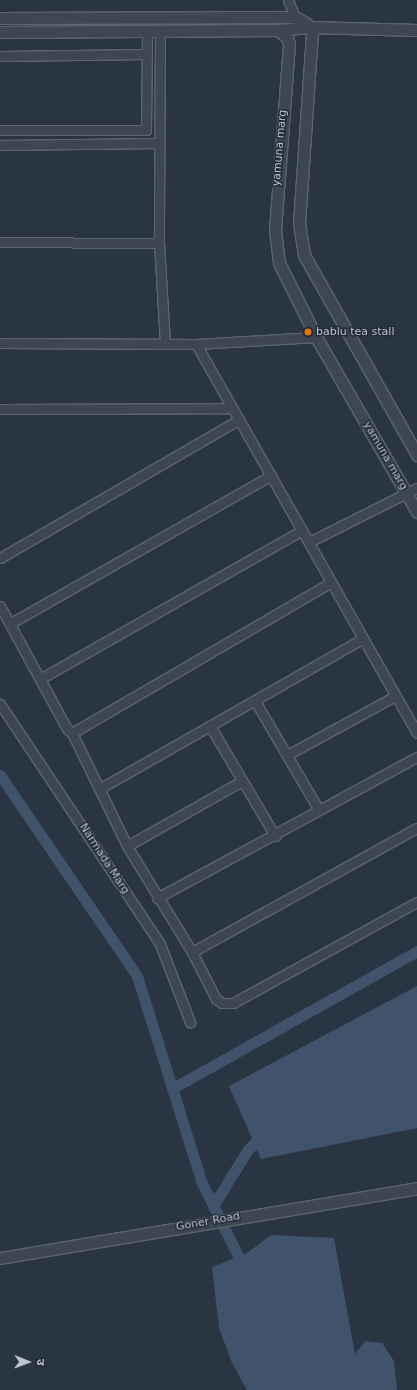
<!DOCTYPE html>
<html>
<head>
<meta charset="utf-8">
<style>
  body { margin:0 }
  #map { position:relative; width:417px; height:1390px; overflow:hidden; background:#293542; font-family:"DejaVu Sans","Noto Sans Devanagari",sans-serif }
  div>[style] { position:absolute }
  .water>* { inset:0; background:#40536a }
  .canal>* { height:11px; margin:-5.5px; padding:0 5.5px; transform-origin:5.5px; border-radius:5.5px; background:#40536a }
  .roads { filter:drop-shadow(1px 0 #5c656f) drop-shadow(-1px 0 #5c656f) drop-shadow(0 1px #5c656f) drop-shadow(0 -1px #5c656f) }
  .minor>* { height:9px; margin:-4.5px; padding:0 4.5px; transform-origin:4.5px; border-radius:4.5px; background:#3d4752 }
  .tertiary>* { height:11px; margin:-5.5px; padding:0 5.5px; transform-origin:5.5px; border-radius:5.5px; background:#3d4752 }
  .dots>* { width:11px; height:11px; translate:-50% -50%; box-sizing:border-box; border:2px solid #222c38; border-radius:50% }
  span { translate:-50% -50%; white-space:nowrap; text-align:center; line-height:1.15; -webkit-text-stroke:3px #222c38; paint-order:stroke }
  .street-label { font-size:11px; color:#bbc2cc }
  .poi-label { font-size:11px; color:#bbc2cc }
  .left { translate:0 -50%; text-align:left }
  .north { position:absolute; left:8px; top:1342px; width:40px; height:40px; -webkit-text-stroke:3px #222c38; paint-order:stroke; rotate:91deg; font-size:11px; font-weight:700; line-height:16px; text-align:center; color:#bbc2cc }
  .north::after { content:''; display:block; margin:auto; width:14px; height:18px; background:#bbc2cc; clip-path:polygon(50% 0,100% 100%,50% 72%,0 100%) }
</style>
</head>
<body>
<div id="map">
  <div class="water">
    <i style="clip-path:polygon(417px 986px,417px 1128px,261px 1159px,229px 1086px)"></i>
    <i style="clip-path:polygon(271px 1235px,334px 1238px,355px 1354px,365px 1341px,382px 1343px,394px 1361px,397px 1390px,247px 1390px,232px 1363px,219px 1328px,212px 1267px,247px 1253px)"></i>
  </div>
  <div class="canal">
    <i style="left:0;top:775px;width:243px;rotate:55.7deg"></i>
    <i style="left:137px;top:976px;width:217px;rotate:72.6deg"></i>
    <i style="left:202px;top:1183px;width:97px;rotate:63.7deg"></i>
    <i style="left:173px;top:1088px;width:280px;rotate:-29.3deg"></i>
    <i style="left:213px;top:1206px;width:65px;rotate:-58.3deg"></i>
    <i style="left:247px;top:1151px;width:25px;rotate:-48deg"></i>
  </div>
  <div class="roads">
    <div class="minor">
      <i style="left:288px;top:0;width:18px;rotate:68deg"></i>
      <i style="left:160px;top:32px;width:211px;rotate:90.3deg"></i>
      <i style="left:159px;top:243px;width:101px;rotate:86.6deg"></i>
      <i style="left:0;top:56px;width:147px;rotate:-0.8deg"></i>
      <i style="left:0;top:130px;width:146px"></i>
      <i style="left:146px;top:130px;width:98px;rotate:-89.4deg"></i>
      <i style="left:0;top:145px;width:158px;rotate:-0.7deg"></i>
      <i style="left:0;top:242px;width:159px;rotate:0.4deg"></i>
      <i style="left:0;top:343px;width:196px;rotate:0.3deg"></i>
      <i style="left:196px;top:344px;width:120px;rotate:-3.3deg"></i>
      <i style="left:196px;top:344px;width:447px;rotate:60.4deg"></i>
      <i style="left:0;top:409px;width:230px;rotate:-0.2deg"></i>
      <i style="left:309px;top:542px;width:121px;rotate:-26.6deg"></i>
      <i style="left:0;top:558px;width:275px;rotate:-30.1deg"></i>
      <i style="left:0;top:606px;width:140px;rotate:61.4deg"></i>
      <i style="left:67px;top:729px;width:6px;rotate:39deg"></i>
      <i style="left:72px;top:733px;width:126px;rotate:64deg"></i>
      <i style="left:127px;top:846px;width:124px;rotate:58.5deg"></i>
      <i style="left:192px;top:952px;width:53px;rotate:62.9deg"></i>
      <i style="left:216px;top:999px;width:7px;rotate:34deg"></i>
      <i style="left:222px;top:1003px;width:11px"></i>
      <i style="left:233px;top:1003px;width:210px;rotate:-28.8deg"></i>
      <i style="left:11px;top:623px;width:299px;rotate:-29.6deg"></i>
      <i style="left:40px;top:679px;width:301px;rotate:-29.6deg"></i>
      <i style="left:255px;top:701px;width:126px;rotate:59.6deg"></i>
      <i style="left:0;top:704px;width:288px;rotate:56.3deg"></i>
      <i style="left:160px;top:944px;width:84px;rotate:69deg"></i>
      <i style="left:210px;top:726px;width:128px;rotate:59.4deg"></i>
      <i style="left:72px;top:733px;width:298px;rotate:-30.2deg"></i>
      <i style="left:287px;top:755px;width:123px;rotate:-28.6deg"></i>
      <i style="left:99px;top:789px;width:303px;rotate:-29.7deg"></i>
      <i style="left:127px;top:846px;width:132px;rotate:-29.5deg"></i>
      <i style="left:157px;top:898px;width:296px;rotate:-28.5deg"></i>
      <i style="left:192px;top:952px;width:257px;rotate:-28.9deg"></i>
    </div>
    <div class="tertiary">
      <i style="left:0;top:18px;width:295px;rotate:-0.2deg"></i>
      <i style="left:295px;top:17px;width:13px;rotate:29deg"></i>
      <i style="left:306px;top:23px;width:12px;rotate:59deg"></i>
      <i style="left:312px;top:33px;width:190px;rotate:93.9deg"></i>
      <i style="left:299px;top:223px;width:32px;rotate:81deg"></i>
      <i style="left:304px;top:255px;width:230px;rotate:60.5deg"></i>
      <i style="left:277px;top:30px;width:33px;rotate:-5deg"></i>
      <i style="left:310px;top:27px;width:107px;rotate:1.6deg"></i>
      <i style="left:0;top:32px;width:277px;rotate:-0.4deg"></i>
      <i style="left:277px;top:30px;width:12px;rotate:35deg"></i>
      <i style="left:287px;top:37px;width:7px;rotate:74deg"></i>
      <i style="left:289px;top:44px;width:187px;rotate:94.3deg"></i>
      <i style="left:275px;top:230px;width:33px;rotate:83deg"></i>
      <i style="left:279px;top:263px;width:83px;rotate:63.4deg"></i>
      <i style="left:316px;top:337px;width:202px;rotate:60deg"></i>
      <i style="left:0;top:1258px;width:423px;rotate:-9.5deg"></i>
    </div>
  </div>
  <div class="dots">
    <i style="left:308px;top:332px;background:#e8710a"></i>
  </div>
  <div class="street-label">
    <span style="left:280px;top:148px;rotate:-85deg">yamuna marg</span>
    <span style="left:385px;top:456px;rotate:60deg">yamuna marg</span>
    <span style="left:104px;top:859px;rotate:57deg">Narmada Marg</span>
    <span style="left:208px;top:1222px;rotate:-10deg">Goner Road</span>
  </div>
  <div class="poi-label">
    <span class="left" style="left:316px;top:332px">bablu tea stall</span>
  </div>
  <div class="north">उ</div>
</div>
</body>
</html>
